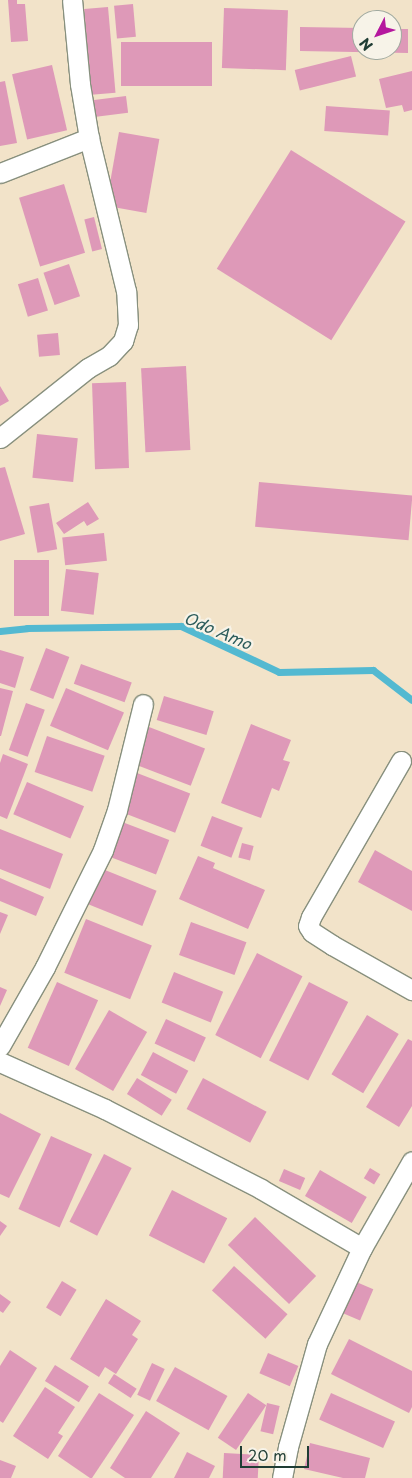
<!DOCTYPE html>
<html>
<head>
<meta charset="utf-8">
<style>
  body { margin:0 }
  #map { position:relative; width:412px; height:1478px; overflow:hidden; background:#f2e3c9; font-family:"Playpen Sans",sans-serif }
  div>[style] { position:absolute }
  .stream>* { height:7px; margin:-3.5px; padding:0 3.5px; transform-origin:3.5px; border-radius:3.5px; background:#53b9d1 }
  .building>* { inset:0; background:#de99b8; transform-origin:0 0 }
  .roads { filter:drop-shadow(1px 0 #88907e) drop-shadow(-1px 0 #88907e) drop-shadow(0 1px #88907e) drop-shadow(0 -1px #88907e) }
  .street>* { height:19px; margin:-9.5px; padding:0 9.5px; transform-origin:9.5px; border-radius:9.5px; background:#fff }
  span { translate:-50% -50%; white-space:nowrap; text-align:center; line-height:1.15; -webkit-text-stroke:4.5px #f7f3e8; paint-order:stroke }
  .water-label { font-size:16px; color:#2c5c5b; font-style:italic }
  .north { position:absolute; left:352px; top:10px; width:50px; height:50px; box-sizing:border-box; background:#f7f3e8; border:1px solid #a1aaa0; border-radius:50%; rotate:229deg; font-size:14px; font-weight:700; line-height:20px; text-align:center; color:#1f3d34 }
  .north::after { content:''; display:block; margin:auto; width:18px; height:22px; background:#b5179e; clip-path:polygon(50% 0,100% 100%,50% 72%,0 100%) }
  .scale { position:absolute; left:240px; top:1446px; width:69px; height:22px; box-sizing:border-box; border:2px solid #1f3d34; border-top:0; padding-left:6px; font-size:15px; line-height:18px; white-space:nowrap; color:#1f3d34; -webkit-text-stroke:4px #f7f3e8; paint-order:stroke }
</style>
</head>
<body>
<div id="map">
  <div class="stream">
    <i style="left:0;top:631px;width:27px;rotate:-6deg"></i>
    <i style="left:27px;top:628px;width:154px;rotate:-0.7deg"></i>
    <i style="left:181px;top:626px;width:108px;rotate:25.1deg"></i>
    <i style="left:279px;top:672px;width:94px;rotate:-1.2deg"></i>
    <i style="left:373px;top:670px;width:49px;rotate:37.6deg"></i>
  </div>
  <div class="building">
    <i style="clip-path:polygon(8px 0,17px 0,17px 4px,25px 4px,28px 41px,11px 42px)"></i>
    <i style="left:133px;top:4px;width:33px;height:19px;rotate:85deg"></i>
    <i style="left:108px;top:7px;width:86px;height:24px;rotate:85deg"></i>
    <i style="left:224px;top:8px;width:64px;height:60px;rotate:2deg"></i>
    <i style="clip-path:polygon(300px 27px,362px 28px,362px 50px,392px 50px,392px 29px,408px 29px,408px 53px,300px 51px)"></i>
    <i style="left:121px;top:42px;width:91px;height:44px"></i>
    <i style="left:351px;top:56px;width:21px;height:58px;rotate:76deg"></i>
    <i style="left:52px;top:65px;width:67px;height:41px;rotate:77deg"></i>
    <i style="clip-path:polygon(412px 71px,412px 110px,404px 112px,402px 105px,386px 108px,379px 79px)"></i>
    <i style="clip-path:polygon(5px 81px,17px 143px,0 146px,0 82px)"></i>
    <i style="left:126px;top:96px;width:17px;height:36px;rotate:83deg"></i>
    <i style="left:326px;top:106px;width:64px;height:25px;rotate:4deg"></i>
    <i style="left:119px;top:132px;width:41px;height:75px;rotate:10deg"></i>
    <i style="left:291px;top:150px;width:135px;height:140px;rotate:32deg"></i>
    <i style="left:64px;top:184px;width:72px;height:47px;rotate:73deg"></i>
    <i style="left:94px;top:217px;width:33px;height:10px;rotate:76deg"></i>
    <i style="left:69px;top:264px;width:34px;height:27px;rotate:71deg"></i>
    <i style="left:38px;top:278px;width:34px;height:21px;rotate:73deg"></i>
    <i style="left:58px;top:333px;width:22px;height:21px;rotate:85deg"></i>
    <i style="left:186px;top:366px;width:84px;height:45px;rotate:87deg"></i>
    <i style="left:126px;top:382px;width:86px;height:34px;rotate:88deg"></i>
    <i style="clip-path:polygon(0 386px,9px 401px,0 406px)"></i>
    <i style="left:37px;top:434px;width:41px;height:44px;rotate:6deg"></i>
    <i style="clip-path:polygon(5px 467px,25px 534px,0 541px,0 468px)"></i>
    <i style="left:259px;top:482px;width:154px;height:45px;rotate:5deg"></i>
    <i style="clip-path:polygon(88px 502px,99px 519px,87px 526px,84px 521px,64px 534px,56px 523px)"></i>
    <i style="left:49px;top:503px;width:47px;height:20px;rotate:80deg"></i>
    <i style="left:104px;top:533px;width:28px;height:42px;rotate:84deg"></i>
    <i style="left:14px;top:560px;width:35px;height:56px"></i>
    <i style="left:66px;top:569px;width:33px;height:42px;rotate:7deg"></i>
    <i style="left:46px;top:648px;width:25px;height:45px;rotate:21deg"></i>
    <i style="clip-path:polygon(0 650px,24px 657px,15px 688px,0 683px)"></i>
    <i style="left:81px;top:664px;width:54px;height:21px;rotate:20deg"></i>
    <i style="clip-path:polygon(0 688px,13px 691px,1px 736px,0 736px)"></i>
    <i style="left:66px;top:688px;width:63px;height:41px;rotate:23deg"></i>
    <i style="left:164px;top:696px;width:52px;height:25px;rotate:17deg"></i>
    <i style="left:26px;top:703px;width:20px;height:50px;rotate:20deg"></i>
    <i style="clip-path:polygon(251px 724px,291px 740px,283px 760px,290px 762px,279px 791px,272px 788px,261px 818px,221px 803px)"></i>
    <i style="left:149px;top:727px;width:60px;height:40px;rotate:21deg"></i>
    <i style="left:47px;top:736px;width:61px;height:38px;rotate:19deg"></i>
    <i style="clip-path:polygon(3px 754px,28px 764px,7px 819px,0 816px,0 763px)"></i>
    <i style="left:137px;top:773px;width:57px;height:42px;rotate:21deg"></i>
    <i style="left:27px;top:782px;width:62px;height:35px;rotate:23deg"></i>
    <i style="left:212px;top:816px;width:33px;height:32px;rotate:21deg"></i>
    <i style="left:117px;top:820px;width:56px;height:37px;rotate:21deg"></i>
    <i style="clip-path:polygon(0 829px,63px 854px,50px 889px,0 869px)"></i>
    <i style="left:242px;top:843px;width:12px;height:15px;rotate:14deg"></i>
    <i style="clip-path:polygon(375px 850px,412px 871px,412px 911px,358px 882px)"></i>
    <i style="clip-path:polygon(198px 856px,215px 863px,213px 868px,265px 890px,248px 929px,179px 899px)"></i>
    <i style="left:100px;top:868px;width:61px;height:38px;rotate:22deg"></i>
    <i style="clip-path:polygon(0 878px,44px 897px,36px 916px,0 901px)"></i>
    <i style="clip-path:polygon(0 912px,8px 915px,0 934px)"></i>
    <i style="left:86px;top:919px;width:71px;height:58px;rotate:22deg"></i>
    <i style="left:191px;top:922px;width:59px;height:35px;rotate:20deg"></i>
    <i style="left:257px;top:953px;width:51px;height:92px;rotate:27deg"></i>
    <i style="left:174px;top:972px;width:53px;height:33px;rotate:22deg"></i>
    <i style="left:57px;top:982px;width:45px;height:72px;rotate:24deg"></i>
    <i style="left:309px;top:982px;width:44px;height:88px;rotate:27deg"></i>
    <i style="clip-path:polygon(0 987px,7px 990px,0 1006px)"></i>
    <i style="left:109px;top:1010px;width:44px;height:68px;rotate:30deg"></i>
    <i style="left:367px;top:1015px;width:37px;height:69px;rotate:31deg"></i>
    <i style="left:166px;top:1019px;width:44px;height:27px;rotate:25deg"></i>
    <i style="clip-path:polygon(408px 1039px,412px 1041px,412px 1106px,399px 1127px,366px 1107px)"></i>
    <i style="left:153px;top:1052px;width:40px;height:26px;rotate:28deg"></i>
    <i style="left:137px;top:1078px;width:41px;height:19px;rotate:32deg"></i>
    <i style="left:203px;top:1078px;width:72px;height:35px;rotate:28deg"></i>
    <i style="clip-path:polygon(0 1113px,41px 1134px,9px 1198px,0 1194px)"></i>
    <i style="left:51px;top:1136px;width:45px;height:80px;rotate:24deg"></i>
    <i style="left:104px;top:1154px;width:31px;height:76px;rotate:27deg"></i>
    <i style="left:370px;top:1168px;width:12px;height:12px;rotate:31deg"></i>
    <i style="left:284px;top:1169px;width:23px;height:13px;rotate:23deg"></i>
    <i style="left:320px;top:1170px;width:54px;height:30px;rotate:30deg"></i>
    <i style="left:172px;top:1190px;width:62px;height:51px;rotate:27deg"></i>
    <i style="left:255px;top:1217px;width:85px;height:39px;rotate:44deg"></i>
    <i style="clip-path:polygon(0 1221px,7px 1226px,0 1236px)"></i>
    <i style="left:234px;top:1266px;width:72px;height:33px;rotate:42deg"></i>
    <i style="left:62px;top:1281px;width:17px;height:31px;rotate:31deg"></i>
    <i style="left:354px;top:1281px;width:21px;height:34px;rotate:23deg"></i>
    <i style="clip-path:polygon(0 1294px,11px 1302px,3px 1313px,0 1311px)"></i>
    <i style="clip-path:polygon(106px 1299px,141px 1321px,132px 1335px,138px 1339px,116px 1374px,105px 1367px,99px 1377px,70px 1359px)"></i>
    <i style="clip-path:polygon(349px 1339px,412px 1371px,412px 1407px,409px 1413px,331px 1374px)"></i>
    <i style="clip-path:polygon(10px 1350px,37px 1368px,3px 1423px,0 1421px,0 1366px)"></i>
    <i style="left:268px;top:1353px;width:33px;height:22px;rotate:23deg"></i>
    <i style="left:152px;top:1363px;width:14px;height:35px;rotate:25deg"></i>
    <i style="left:55px;top:1365px;width:40px;height:19px;rotate:32deg"></i>
    <i style="left:175px;top:1367px;width:60px;height:39px;rotate:29deg"></i>
    <i style="left:114px;top:1374px;width:27px;height:11px;rotate:33deg"></i>
    <i style="clip-path:polygon(45px 1387px,75px 1407px,58px 1433px,63px 1436px,48px 1459px,13px 1436px)"></i>
    <i style="clip-path:polygon(99px 1393px,134px 1415px,92px 1478px,90px 1478px,58px 1456px)"></i>
    <i style="left:248px;top:1393px;width:22px;height:54px;rotate:34deg"></i>
    <i style="left:331px;top:1393px;width:70px;height:29px;rotate:24deg"></i>
    <i style="left:267px;top:1403px;width:13px;height:29px;rotate:13deg"></i>
    <i style="clip-path:polygon(146px 1411px,180px 1433px,151px 1478px,125px 1478px,110px 1468px)"></i>
    <i style="clip-path:polygon(310px 1443px,370px 1458px,365px 1478px,343px 1478px,304px 1469px)"></i>
    <i style="clip-path:polygon(187px 1452px,215px 1466px,209px 1478px,174px 1478px)"></i>
    <i style="left:224px;top:1453px;width:35px;height:25px;rotate:3deg"></i>
    <i style="clip-path:polygon(0 1460px,16px 1466px,11px 1478px,0 1478px)"></i>
  </div>
  <div class="roads">
    <div class="street">
      <i style="left:0;top:173px;width:96px;rotate:-21.5deg"></i>
      <i style="left:0;top:438px;width:112px;rotate:-38.5deg"></i>
      <i style="left:88px;top:368px;width:24px;rotate:-30deg"></i>
      <i style="left:109px;top:356px;width:21px;rotate:-47deg"></i>
      <i style="left:123px;top:341px;width:17px;rotate:-73deg"></i>
      <i style="left:128px;top:325px;width:34px;rotate:-93deg"></i>
      <i style="left:126px;top:291px;width:157px;rotate:-103.6deg"></i>
      <i style="left:89px;top:138px;width:55px;rotate:-99.5deg"></i>
      <i style="left:80px;top:84px;width:84px;rotate:-95.4deg"></i>
      <i style="left:401px;top:761px;width:180px;rotate:120deg"></i>
      <i style="left:311px;top:917px;width:9px;rotate:108deg"></i>
      <i style="left:308px;top:926px;width:7px;rotate:56deg"></i>
      <i style="left:312px;top:932px;width:24px;rotate:33deg"></i>
      <i style="left:332px;top:945px;width:92px;rotate:29.4deg"></i>
      <i style="left:0;top:1046px;width:91px;rotate:-60.3deg"></i>
      <i style="left:45px;top:967px;width:131px;rotate:-63.6deg"></i>
      <i style="left:103px;top:850px;width:42px;rotate:-70.7deg"></i>
      <i style="left:117px;top:810px;width:109px;rotate:-76.2deg"></i>
      <i style="left:0;top:1062px;width:115px;rotate:24.1deg"></i>
      <i style="left:105px;top:1109px;width:175px;rotate:27.1deg"></i>
      <i style="left:261px;top:1189px;width:117px;rotate:30.3deg"></i>
      <i style="left:282px;top:1478px;width:32px;rotate:-79deg"></i>
      <i style="left:288px;top:1447px;width:107px;rotate:-74.3deg"></i>
      <i style="left:317px;top:1344px;width:106px;rotate:-64.9deg"></i>
      <i style="left:362px;top:1248px;width:100px;rotate:-60.1deg"></i>
    </div>
  </div>
  <div class="water-label">
    <span style="left:218px;top:630px;rotate:23deg">Odo Amo</span>
  </div>
  <div class="north">N</div>
  <div class="scale">20 m</div>
</div>
</body>
</html>
